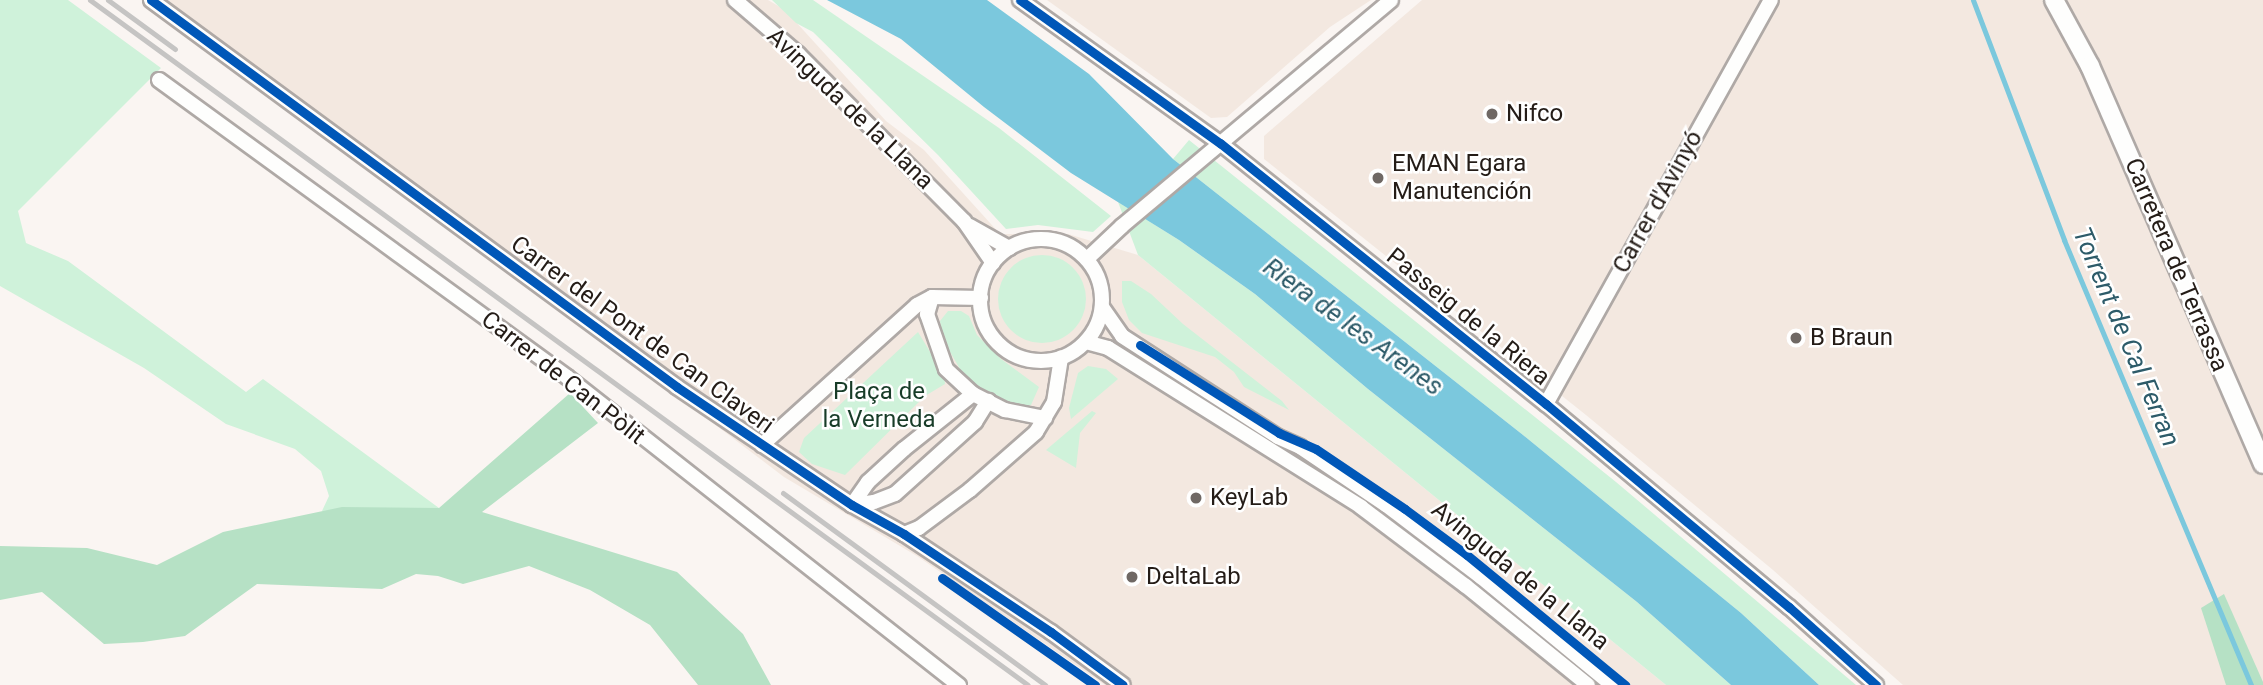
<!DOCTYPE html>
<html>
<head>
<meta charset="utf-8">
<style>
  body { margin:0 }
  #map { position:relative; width:2263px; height:685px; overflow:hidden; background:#faf5f2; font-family:Roboto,sans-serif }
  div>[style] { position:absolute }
  .built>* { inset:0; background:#f3e8e0 }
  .green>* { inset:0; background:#cff2da }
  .round { border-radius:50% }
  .forest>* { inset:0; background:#b6e1c5 }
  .water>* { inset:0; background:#7bc8dd }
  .stream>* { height:5px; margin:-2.5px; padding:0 2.5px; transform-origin:2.5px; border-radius:2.5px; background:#7bc8dd }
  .roads { filter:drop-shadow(2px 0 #afa9a6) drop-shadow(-2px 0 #afa9a6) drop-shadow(0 2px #afa9a6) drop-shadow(0 -2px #afa9a6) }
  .minor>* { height:14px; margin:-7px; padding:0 7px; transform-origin:7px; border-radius:7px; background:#fefefd }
  .minor>.ring { margin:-7px; padding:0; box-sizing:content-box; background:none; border:14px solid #fefefd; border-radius:50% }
  .tertiary>* { height:18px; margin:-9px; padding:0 9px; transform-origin:9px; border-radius:9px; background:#fefefd }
  .rail>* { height:5px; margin:-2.5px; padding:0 2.5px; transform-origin:2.5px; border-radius:2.5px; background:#c5c4c3 }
  .cycleway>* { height:9px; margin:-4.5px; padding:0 4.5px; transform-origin:4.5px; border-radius:4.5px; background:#0057b8 }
  .dots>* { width:19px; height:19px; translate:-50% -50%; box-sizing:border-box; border:4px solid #fff; border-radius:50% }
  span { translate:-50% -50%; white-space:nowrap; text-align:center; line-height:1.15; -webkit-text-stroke:5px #fff; paint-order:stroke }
  .street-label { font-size:24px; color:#241c17 }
  .poi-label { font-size:24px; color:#241c17 }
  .left { translate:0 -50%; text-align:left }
  .park-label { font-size:24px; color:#183c28 }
  .water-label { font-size:26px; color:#2d5b69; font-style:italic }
</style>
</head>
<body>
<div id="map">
  <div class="built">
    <i style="clip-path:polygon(141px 0,768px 0,785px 10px,886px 121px,924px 150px,1000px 234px,1068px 234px,1138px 255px,1666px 685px,1105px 685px,917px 556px,784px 477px,560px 307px)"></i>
    <i style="clip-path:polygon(1047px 0,1371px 0,1330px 27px,1227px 117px,1211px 118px)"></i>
    <i style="clip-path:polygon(1422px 0,2263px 0,2263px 685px,1903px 685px,1773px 570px,1586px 415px,1264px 159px,1264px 136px)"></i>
  </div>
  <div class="green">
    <i style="clip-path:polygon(0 0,68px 0,161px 68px,18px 211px,26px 243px,68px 261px,246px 392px,263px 379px,439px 508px,322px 511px,329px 496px,321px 471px,295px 449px,226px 424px,144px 368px,0 286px)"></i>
    <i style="clip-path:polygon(772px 0,813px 0,999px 128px,1111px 216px,1093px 232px,1038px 225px,1006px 229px,938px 155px,813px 32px,796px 23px)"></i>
    <i style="clip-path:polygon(1189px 140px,1616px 482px,1856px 685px,1819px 685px,1741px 613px,1523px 435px,1173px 159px)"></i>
    <i style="clip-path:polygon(1118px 202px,1179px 240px,1255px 294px,1368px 389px,1637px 602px,1731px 685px,1666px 685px,1138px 255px)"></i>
    <i class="round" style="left:998px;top:255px;width:88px;height:88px"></i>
    <i style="clip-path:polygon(1122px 281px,1131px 281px,1151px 294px,1183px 324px,1282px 401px,1289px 410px,1244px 387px,1234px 372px,1215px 357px,1142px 333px,1129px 320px,1122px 302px)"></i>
    <i style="clip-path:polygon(948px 311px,961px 311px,969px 316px,977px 335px,1001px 359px,1039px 387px,1031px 405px,1019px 407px,990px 395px,964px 376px,942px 338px,940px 321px)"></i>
    <i style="clip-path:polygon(918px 332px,944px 375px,945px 384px,925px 396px,845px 475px,812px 464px,799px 452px,804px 438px)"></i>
    <i style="clip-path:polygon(1088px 366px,1106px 369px,1118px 379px,1071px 419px,1069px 408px,1078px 373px)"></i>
    <i style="clip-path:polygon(1092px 411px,1096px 413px,1080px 433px,1076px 468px,1046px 450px)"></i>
  </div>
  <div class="forest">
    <i style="clip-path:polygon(570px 393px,598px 423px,482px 512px,677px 572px,743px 634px,771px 685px,698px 685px,650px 625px,590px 590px,529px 566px,463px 584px,438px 576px,416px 574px,382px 589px,257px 584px,185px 636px,143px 642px,104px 644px,42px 592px,0 600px,0 546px,87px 548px,157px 565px,223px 532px,342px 507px,439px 508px)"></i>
    <i style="clip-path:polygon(2224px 594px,2263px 682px,2263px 685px,2226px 685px,2201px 608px)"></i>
  </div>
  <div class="water">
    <i style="clip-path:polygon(827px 0,987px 0,1089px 74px,1173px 159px,1523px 435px,1741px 613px,1819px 685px,1731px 685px,1637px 602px,1368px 389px,1255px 294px,1179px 240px,1071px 173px,984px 107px,901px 39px)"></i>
  </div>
  <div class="stream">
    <i style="left:1973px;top:0;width:257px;rotate:69.2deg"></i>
    <i style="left:2064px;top:240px;width:483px;rotate:67.2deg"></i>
  </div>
  <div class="roads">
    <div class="minor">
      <i style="left:151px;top:0;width:653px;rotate:36.34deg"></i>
      <i style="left:677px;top:387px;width:211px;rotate:34deg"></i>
      <i style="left:852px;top:505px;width:60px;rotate:29.1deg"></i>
      <i style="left:904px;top:534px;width:177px;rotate:33.7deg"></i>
      <i style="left:1051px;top:632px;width:89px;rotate:36.4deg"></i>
      <i style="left:735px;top:0;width:83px;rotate:40.6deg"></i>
      <i style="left:798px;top:54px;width:235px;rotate:45.2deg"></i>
      <i style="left:964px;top:221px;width:51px;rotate:55.4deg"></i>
      <i style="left:1020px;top:0;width:246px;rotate:35.6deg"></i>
      <i style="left:1220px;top:143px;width:418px;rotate:38.7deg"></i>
      <i style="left:1546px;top:404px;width:317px;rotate:39.9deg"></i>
      <i style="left:1789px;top:607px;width:117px;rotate:41.9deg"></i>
      <i style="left:159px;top:80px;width:505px;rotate:36.05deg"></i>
      <i style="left:567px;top:377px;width:499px;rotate:38.2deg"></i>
      <i style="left:970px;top:226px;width:45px;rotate:29.4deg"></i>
      <i class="ring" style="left:980px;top:239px;width:108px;height:108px"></i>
      <i style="left:1087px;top:259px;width:48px;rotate:-43.3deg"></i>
      <i style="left:1122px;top:226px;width:351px;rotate:-40deg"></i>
      <i style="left:932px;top:297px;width:18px;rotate:106deg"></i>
      <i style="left:927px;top:314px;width:58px;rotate:70.9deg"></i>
      <i style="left:946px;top:369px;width:37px;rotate:43deg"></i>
      <i style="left:973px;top:394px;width:36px;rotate:27deg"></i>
      <i style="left:1005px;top:410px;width:41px;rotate:11.3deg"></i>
      <i style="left:1102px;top:307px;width:35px;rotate:55deg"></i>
      <i style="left:1122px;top:336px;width:186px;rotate:32.9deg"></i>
      <i style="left:1278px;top:437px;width:24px;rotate:24deg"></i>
      <i style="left:1300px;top:447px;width:104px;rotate:34deg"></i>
      <i style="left:1386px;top:505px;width:119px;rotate:37.2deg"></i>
      <i style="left:1481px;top:577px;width:170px;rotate:39.5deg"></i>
      <i style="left:1086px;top:342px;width:23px;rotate:15deg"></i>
      <i style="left:1108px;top:348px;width:299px;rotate:32.1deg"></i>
      <i style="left:1361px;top:507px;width:131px;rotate:37deg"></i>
      <i style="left:1466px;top:586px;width:157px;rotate:39.1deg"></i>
      <i style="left:973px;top:394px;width:88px;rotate:141.4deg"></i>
      <i style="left:904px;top:449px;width:49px;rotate:137.5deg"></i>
      <i style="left:868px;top:482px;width:28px;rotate:125deg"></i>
      <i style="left:852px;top:505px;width:22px;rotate:-8deg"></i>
      <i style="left:874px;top:502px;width:22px;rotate:-21deg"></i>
      <i style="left:895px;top:494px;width:108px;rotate:-42deg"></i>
      <i style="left:975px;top:422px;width:25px;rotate:-58deg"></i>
      <i style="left:1546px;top:404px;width:462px;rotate:-60.9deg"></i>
      <i style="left:762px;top:445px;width:209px;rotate:-42.1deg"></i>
      <i style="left:917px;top:305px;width:17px;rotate:-28deg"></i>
      <i style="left:932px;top:297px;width:49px;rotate:1.2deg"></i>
      <i style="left:904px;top:534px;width:16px;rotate:-22deg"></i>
      <i style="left:919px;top:528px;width:64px;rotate:-36.7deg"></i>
      <i style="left:970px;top:490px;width:88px;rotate:-41.3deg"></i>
      <i style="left:1036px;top:432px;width:35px;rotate:-59deg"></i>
      <i style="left:1054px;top:402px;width:45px;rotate:-81deg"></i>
    </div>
    <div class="tertiary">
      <i style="left:2054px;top:0;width:75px;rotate:61.4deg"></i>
      <i style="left:2090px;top:66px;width:434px;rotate:66.5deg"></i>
    </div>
  </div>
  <div class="rail">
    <i style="left:90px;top:0;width:1161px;rotate:36.14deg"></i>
    <i style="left:108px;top:0;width:83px;rotate:36.2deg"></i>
    <i style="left:783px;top:493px;width:325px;rotate:36.2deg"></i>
  </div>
  <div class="cycleway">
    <i style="left:151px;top:0;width:653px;rotate:36.34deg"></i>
    <i style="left:677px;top:387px;width:211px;rotate:34deg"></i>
    <i style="left:852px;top:505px;width:60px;rotate:29.1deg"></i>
    <i style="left:904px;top:534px;width:177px;rotate:33.7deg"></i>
    <i style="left:1051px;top:632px;width:89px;rotate:36.4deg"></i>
    <i style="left:1020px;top:0;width:246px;rotate:35.6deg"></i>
    <i style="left:1220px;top:143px;width:418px;rotate:38.7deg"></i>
    <i style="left:1546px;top:404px;width:317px;rotate:39.9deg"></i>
    <i style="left:1789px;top:607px;width:117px;rotate:41.9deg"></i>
    <i style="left:1140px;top:345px;width:165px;rotate:32.3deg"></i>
    <i style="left:1279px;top:433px;width:40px;rotate:23.4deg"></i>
    <i style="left:1316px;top:449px;width:107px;rotate:34deg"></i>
    <i style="left:1405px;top:509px;width:77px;rotate:36.6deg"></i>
    <i style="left:1467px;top:555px;width:205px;rotate:39.4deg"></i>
    <i style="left:942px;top:578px;width:187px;rotate:35deg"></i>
  </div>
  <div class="dots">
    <i style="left:1492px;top:114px;background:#6f6864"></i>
    <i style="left:1378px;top:178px;background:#6f6864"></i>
    <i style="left:1796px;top:338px;background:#6f6864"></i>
    <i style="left:1196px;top:498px;background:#6f6864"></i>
    <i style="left:1132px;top:577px;background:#6f6864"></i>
  </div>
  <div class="street-label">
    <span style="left:850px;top:109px;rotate:44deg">Avinguda de la Llana</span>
    <span style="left:1658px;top:202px;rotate:-61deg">Carrer d'Avinyó</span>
    <span style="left:2176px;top:265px;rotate:67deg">Carretera de Terrassa</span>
    <span style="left:1468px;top:317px;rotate:39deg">Passeig de la Riera</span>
    <span style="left:642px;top:335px;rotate:36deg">Carrer del Pont de Can Claveri</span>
    <span style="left:563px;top:378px;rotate:38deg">Carrer de Can Pòlit</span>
    <span style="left:1520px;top:576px;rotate:39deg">Avinguda de la Llana</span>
  </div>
  <div class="poi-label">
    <span class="left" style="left:1506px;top:114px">Nifco</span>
    <span class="left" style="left:1392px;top:178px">EMAN Egara<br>Manutención</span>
    <span class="left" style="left:1810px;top:338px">B Braun</span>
    <span class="left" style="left:1210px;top:498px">KeyLab</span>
    <span class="left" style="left:1146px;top:577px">DeltaLab</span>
  </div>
  <div class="park-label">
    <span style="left:879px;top:406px">Plaça de<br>la Verneda</span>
  </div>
  <div class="water-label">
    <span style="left:1353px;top:327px;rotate:36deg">Riera de les Arenes</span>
    <span style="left:2126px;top:337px;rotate:67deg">Torrent de Cal Ferran</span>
  </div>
</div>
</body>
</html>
